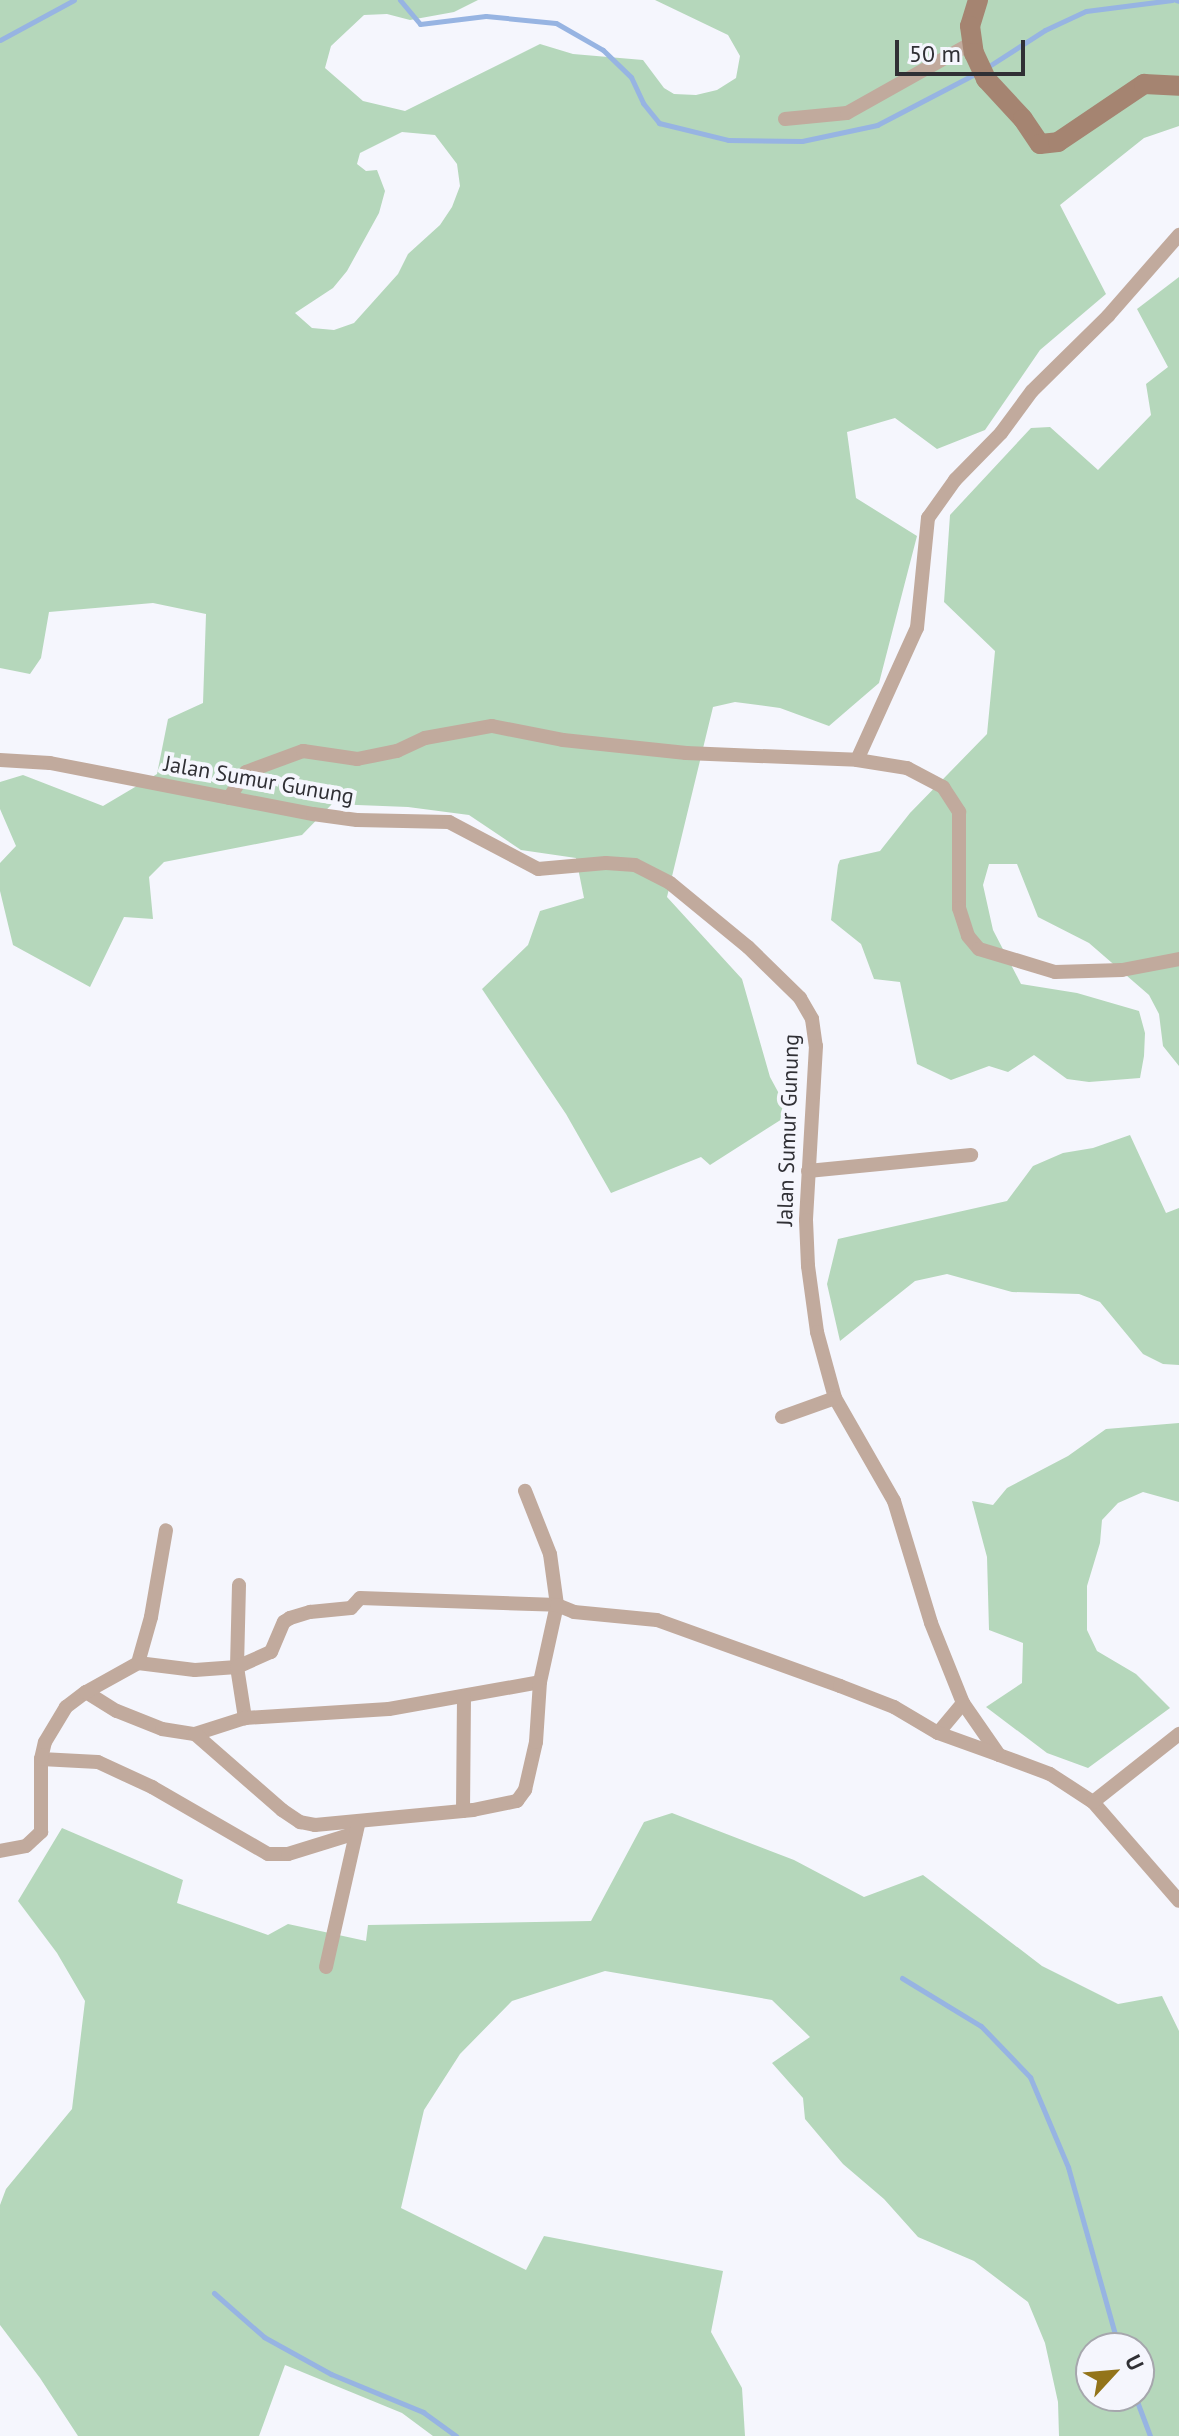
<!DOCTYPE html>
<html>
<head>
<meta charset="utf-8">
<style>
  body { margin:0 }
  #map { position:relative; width:1179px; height:2436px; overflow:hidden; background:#f5f6fd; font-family:"PT Sans",sans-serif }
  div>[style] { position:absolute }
  .green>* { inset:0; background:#b5d7bb }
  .stream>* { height:5px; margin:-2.5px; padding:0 2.5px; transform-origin:2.5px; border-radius:2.5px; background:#97b4e2 }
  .street>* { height:14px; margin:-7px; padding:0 7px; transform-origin:7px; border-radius:7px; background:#c1aa9d }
  .secondary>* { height:20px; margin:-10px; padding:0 10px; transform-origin:10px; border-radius:10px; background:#a58471 }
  span { translate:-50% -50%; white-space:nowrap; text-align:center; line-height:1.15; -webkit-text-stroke:8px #f5f6fd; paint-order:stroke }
  .street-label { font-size:22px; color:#303035 }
  .north { position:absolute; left:1075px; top:2332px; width:80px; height:80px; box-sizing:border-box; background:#f5f6fd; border:2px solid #a6a7ad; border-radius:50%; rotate:64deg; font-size:22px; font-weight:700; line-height:32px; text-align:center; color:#303035 }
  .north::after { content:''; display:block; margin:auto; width:28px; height:36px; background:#93741a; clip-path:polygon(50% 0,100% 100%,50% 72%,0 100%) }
  .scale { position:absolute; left:895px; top:40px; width:130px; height:36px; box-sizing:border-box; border:4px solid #303035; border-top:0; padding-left:10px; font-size:24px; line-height:28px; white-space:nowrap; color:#303035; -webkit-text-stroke:6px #f5f6fd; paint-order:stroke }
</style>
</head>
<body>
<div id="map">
  <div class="green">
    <i style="clip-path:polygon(evenodd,0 0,478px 0,454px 12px,410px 20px,387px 14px,364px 15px,331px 46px,325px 68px,363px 101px,405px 111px,540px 44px,573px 54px,643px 60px,664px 88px,674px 94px,696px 95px,717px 90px,736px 78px,740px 56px,728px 35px,655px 0,1179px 0,1179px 126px,1144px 138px,1060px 205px,1106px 294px,1040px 350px,985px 430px,937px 449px,895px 418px,847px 432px,856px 498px,917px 536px,879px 683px,829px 726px,780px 708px,735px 702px,713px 707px,667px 897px,742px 979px,770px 1077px,790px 1114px,710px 1165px,701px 1157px,611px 1193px,566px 1114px,482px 989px,528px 945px,540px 911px,584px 898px,576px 858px,521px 850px,469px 815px,408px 807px,332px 804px,302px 835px,164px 862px,149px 877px,153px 919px,124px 917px,90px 987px,13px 945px,0 891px,0 863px,16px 846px,0 809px,0 782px,23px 775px,103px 806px,157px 774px,168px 719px,203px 703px,206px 614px,153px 603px,49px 612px,41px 658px,30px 674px,0 668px,0 0,402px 132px,435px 135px,457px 164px,460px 186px,452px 207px,440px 225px,408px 254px,398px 274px,354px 323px,334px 330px,312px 328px,295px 313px,333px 288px,347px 271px,379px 213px,385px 191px,377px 170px,366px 171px,357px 164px,360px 153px,402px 132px)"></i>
    <i style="clip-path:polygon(1179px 277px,1179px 1066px,1163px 1046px,1159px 1014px,1149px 995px,1089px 943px,1038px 917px,1017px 864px,989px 864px,983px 885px,993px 930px,1021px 984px,1077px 993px,1139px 1011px,1145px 1033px,1144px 1056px,1140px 1078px,1089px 1082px,1067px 1079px,1034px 1055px,1008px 1072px,989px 1066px,951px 1080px,917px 1064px,900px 982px,874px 979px,861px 944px,831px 920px,838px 865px,840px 860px,880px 851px,910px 813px,987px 734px,995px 651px,944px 602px,950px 515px,1031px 428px,1050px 427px,1098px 470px,1151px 415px,1146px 384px,1168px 367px,1137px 309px)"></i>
    <i style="clip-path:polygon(1130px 1135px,1166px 1213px,1179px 1208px,1179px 1365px,1163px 1364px,1143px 1354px,1100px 1302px,1079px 1294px,1012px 1292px,947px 1274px,915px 1281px,840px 1341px,827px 1284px,838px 1239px,1007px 1201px,1033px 1166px,1063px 1153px,1093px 1148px)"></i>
    <i style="clip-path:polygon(1179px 1423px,1179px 1502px,1143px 1492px,1118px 1503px,1102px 1520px,1100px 1543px,1087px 1586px,1087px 1630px,1097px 1651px,1136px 1674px,1170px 1708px,1088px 1768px,1047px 1753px,986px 1707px,1022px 1683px,1023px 1643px,989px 1630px,987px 1557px,972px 1501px,993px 1505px,1007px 1488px,1068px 1456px,1106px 1429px)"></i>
    <i style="clip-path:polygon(evenodd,672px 1813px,794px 1860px,864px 1897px,923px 1875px,1042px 1966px,1118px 2004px,1162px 1996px,1179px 2031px,1179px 2436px,1059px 2436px,1058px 2402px,1045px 2343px,1028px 2302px,974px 2261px,918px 2237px,884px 2199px,843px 2164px,805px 2119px,803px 2098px,772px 2063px,810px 2037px,772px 2000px,605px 1971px,512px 2001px,460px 2054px,424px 2110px,401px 2208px,526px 2270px,544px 2236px,723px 2271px,711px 2332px,742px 2388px,745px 2436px,433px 2436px,402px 2413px,285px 2365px,259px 2436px,78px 2436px,40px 2378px,0 2325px,0 2205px,6px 2189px,72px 2109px,85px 2001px,57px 1953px,18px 1901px,62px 1828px,183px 1880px,177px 1903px,268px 1935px,288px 1924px,366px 1941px,368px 1925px,591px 1921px,644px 1822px,672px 1813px,1091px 2348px,1139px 2348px,1139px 2396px,1091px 2396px,1091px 2348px)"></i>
  </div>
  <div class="stream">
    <i style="left:400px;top:0;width:31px;rotate:50deg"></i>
    <i style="left:420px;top:24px;width:66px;rotate:-6.9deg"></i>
    <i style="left:486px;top:16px;width:70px;rotate:5.7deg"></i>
    <i style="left:556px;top:23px;width:54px;rotate:29.9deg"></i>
    <i style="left:603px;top:50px;width:39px;rotate:44deg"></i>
    <i style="left:631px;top:77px;width:29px;rotate:65deg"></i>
    <i style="left:643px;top:103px;width:26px;rotate:51deg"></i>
    <i style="left:659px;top:123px;width:71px;rotate:13.8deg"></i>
    <i style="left:728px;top:140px;width:74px;rotate:0.8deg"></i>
    <i style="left:802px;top:141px;width:77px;rotate:-12deg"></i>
    <i style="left:877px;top:125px;width:113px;rotate:-27.5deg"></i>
    <i style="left:1176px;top:0;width:3px;rotate:18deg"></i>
    <i style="left:0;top:40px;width:84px;rotate:-28.4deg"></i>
    <i style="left:986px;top:68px;width:70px;rotate:-32.8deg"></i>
    <i style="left:1045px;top:30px;width:45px;rotate:-24.9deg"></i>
    <i style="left:1086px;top:11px;width:87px;rotate:-7.3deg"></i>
    <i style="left:902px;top:1978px;width:92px;rotate:31.3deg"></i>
    <i style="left:981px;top:2026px;width:71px;rotate:46.1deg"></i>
    <i style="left:1030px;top:2077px;width:98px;rotate:67.1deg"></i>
    <i style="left:1068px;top:2167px;width:188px;rotate:74.3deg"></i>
    <i style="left:214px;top:2293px;width:67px;rotate:41.3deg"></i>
    <i style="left:264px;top:2337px;width:77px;rotate:28.9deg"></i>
    <i style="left:331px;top:2374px;width:100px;rotate:22.4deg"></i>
    <i style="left:423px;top:2412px;width:41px;rotate:36deg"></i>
    <i style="left:1135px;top:2396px;width:43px;rotate:69.4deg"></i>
  </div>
  <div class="street">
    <i style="left:785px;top:119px;width:62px;rotate:-5.5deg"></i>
    <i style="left:847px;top:113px;width:141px;rotate:-29.3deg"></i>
    <i style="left:0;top:760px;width:50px;rotate:3.4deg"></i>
    <i style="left:50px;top:763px;width:268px;rotate:11deg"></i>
    <i style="left:313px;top:814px;width:44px;rotate:7.8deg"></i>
    <i style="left:357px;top:820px;width:92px;rotate:1.2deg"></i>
    <i style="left:449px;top:822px;width:101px;rotate:27.8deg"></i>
    <i style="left:538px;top:869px;width:68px;rotate:-5deg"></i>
    <i style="left:606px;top:863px;width:29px;rotate:4deg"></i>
    <i style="left:635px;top:865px;width:39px;rotate:27deg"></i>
    <i style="left:670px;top:883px;width:101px;rotate:39.4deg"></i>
    <i style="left:748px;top:947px;width:73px;rotate:44.4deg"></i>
    <i style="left:800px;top:998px;width:24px;rotate:60deg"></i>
    <i style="left:812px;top:1019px;width:27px;rotate:82deg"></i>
    <i style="left:816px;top:1046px;width:174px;rotate:93.3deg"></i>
    <i style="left:806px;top:1220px;width:46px;rotate:87.5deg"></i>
    <i style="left:808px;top:1266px;width:67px;rotate:82.2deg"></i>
    <i style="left:817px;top:1332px;width:68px;rotate:74.7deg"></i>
    <i style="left:835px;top:1398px;width:119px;rotate:60.2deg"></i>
    <i style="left:894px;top:1501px;width:127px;rotate:73.1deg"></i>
    <i style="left:931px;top:1623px;width:86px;rotate:68.2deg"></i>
    <i style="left:963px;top:1703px;width:63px;rotate:55.3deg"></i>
    <i style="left:999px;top:1755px;width:54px;rotate:20.4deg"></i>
    <i style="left:1050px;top:1774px;width:51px;rotate:33.1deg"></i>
    <i style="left:1093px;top:1802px;width:131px;rotate:49deg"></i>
    <i style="left:857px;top:760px;width:145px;rotate:-65.6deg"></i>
    <i style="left:917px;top:628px;width:111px;rotate:-84.3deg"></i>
    <i style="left:928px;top:518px;width:47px;rotate:-54.6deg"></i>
    <i style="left:955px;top:480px;width:66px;rotate:-45.6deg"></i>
    <i style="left:1001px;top:433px;width:52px;rotate:-53.6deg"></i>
    <i style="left:1032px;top:391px;width:107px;rotate:-44.6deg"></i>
    <i style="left:1108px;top:316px;width:108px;rotate:-48.8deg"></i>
    <i style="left:229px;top:798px;width:31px;rotate:-57deg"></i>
    <i style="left:246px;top:772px;width:61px;rotate:-20.2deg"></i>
    <i style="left:303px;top:751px;width:55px;rotate:8.4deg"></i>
    <i style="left:357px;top:759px;width:41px;rotate:-11.3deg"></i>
    <i style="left:397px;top:751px;width:31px;rotate:-25deg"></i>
    <i style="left:425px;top:738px;width:68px;rotate:-10.2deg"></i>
    <i style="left:492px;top:726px;width:72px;rotate:11.2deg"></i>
    <i style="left:563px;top:740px;width:124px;rotate:6deg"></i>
    <i style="left:686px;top:753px;width:171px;rotate:2.3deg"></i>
    <i style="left:857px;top:760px;width:51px;rotate:9.1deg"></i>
    <i style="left:907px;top:768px;width:41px;rotate:27.8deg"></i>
    <i style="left:943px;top:787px;width:30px;rotate:57deg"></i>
    <i style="left:959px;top:812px;width:96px;rotate:90deg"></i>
    <i style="left:959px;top:908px;width:29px;rotate:72deg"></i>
    <i style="left:968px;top:936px;width:17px;rotate:50deg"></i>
    <i style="left:979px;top:949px;width:79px;rotate:16.8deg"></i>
    <i style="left:1055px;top:972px;width:67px;rotate:-1.7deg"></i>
    <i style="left:1122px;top:970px;width:58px;rotate:-10.9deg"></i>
    <i style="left:808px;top:1171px;width:164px;rotate:-5.6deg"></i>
    <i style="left:782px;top:1417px;width:56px;rotate:-19.7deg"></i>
    <i style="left:239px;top:1585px;width:82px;rotate:91.4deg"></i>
    <i style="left:237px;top:1667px;width:52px;rotate:81.1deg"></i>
    <i style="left:245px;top:1718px;width:144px;rotate:-3.6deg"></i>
    <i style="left:389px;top:1709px;width:153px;rotate:-10.1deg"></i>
    <i style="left:540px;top:1682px;width:79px;rotate:-77.6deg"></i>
    <i style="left:557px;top:1605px;width:51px;rotate:-97.8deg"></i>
    <i style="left:550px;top:1554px;width:68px;rotate:-111.6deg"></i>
    <i style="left:138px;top:1663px;width:48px;rotate:-74.2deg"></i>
    <i style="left:151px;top:1617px;width:88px;rotate:-80.2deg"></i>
    <i style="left:86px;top:1692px;width:36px;rotate:32deg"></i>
    <i style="left:117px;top:1711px;width:48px;rotate:21.8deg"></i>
    <i style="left:162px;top:1729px;width:33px;rotate:9deg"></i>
    <i style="left:195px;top:1734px;width:52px;rotate:-17.7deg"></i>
    <i style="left:938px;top:1733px;width:39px;rotate:-50deg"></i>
    <i style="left:195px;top:1734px;width:116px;rotate:41.1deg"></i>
    <i style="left:282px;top:1810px;width:22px;rotate:34deg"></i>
    <i style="left:300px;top:1822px;width:15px;rotate:11deg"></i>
    <i style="left:315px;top:1825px;width:159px;rotate:-5.4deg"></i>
    <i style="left:473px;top:1810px;width:45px;rotate:-11.6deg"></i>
    <i style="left:517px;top:1801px;width:14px;rotate:-54deg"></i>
    <i style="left:525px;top:1790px;width:49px;rotate:-77.1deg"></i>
    <i style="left:536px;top:1742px;width:60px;rotate:-86.2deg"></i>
    <i style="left:41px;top:1759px;width:57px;rotate:3deg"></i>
    <i style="left:98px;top:1762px;width:60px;rotate:24.8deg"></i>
    <i style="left:152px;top:1787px;width:134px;rotate:30deg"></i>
    <i style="left:268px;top:1854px;width:20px"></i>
    <i style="left:288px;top:1854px;width:71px;rotate:-17.2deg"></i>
    <i style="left:1093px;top:1802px;width:110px;rotate:-38.3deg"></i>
    <i style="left:463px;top:1811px;width:114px;rotate:-89.5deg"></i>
    <i style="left:0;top:1851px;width:26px;rotate:-11deg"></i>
    <i style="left:26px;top:1846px;width:21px;rotate:-43deg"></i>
    <i style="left:41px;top:1832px;width:73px;rotate:-90deg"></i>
    <i style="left:41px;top:1759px;width:17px;rotate:-77deg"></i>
    <i style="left:45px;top:1742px;width:41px;rotate:-59deg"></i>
    <i style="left:66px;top:1707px;width:25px;rotate:-37deg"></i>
    <i style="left:86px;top:1692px;width:60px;rotate:-29.1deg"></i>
    <i style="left:138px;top:1663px;width:57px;rotate:7deg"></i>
    <i style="left:195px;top:1670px;width:42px;rotate:-4.1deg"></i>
    <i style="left:237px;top:1667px;width:37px;rotate:-24deg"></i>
    <i style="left:271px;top:1652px;width:33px;rotate:-67deg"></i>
    <i style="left:284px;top:1622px;width:7px;rotate:-34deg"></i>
    <i style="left:290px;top:1618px;width:21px;rotate:-17deg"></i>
    <i style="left:310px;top:1612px;width:41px;rotate:-5.6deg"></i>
    <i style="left:351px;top:1608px;width:13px;rotate:-48deg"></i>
    <i style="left:360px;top:1598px;width:197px;rotate:2deg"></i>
    <i style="left:557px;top:1605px;width:18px;rotate:22deg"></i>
    <i style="left:574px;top:1612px;width:83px;rotate:5.5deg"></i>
    <i style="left:657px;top:1620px;width:195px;rotate:19.8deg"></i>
    <i style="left:840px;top:1686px;width:58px;rotate:21.3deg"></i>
    <i style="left:894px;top:1707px;width:51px;rotate:30.6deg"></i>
    <i style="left:938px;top:1733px;width:65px;rotate:19.8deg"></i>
    <i style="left:326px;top:1967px;width:146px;rotate:-77.3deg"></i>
  </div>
  <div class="secondary">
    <i style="left:978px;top:0;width:27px;rotate:107deg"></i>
    <i style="left:970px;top:26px;width:27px;rotate:82deg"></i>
    <i style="left:974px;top:53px;width:29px;rotate:65deg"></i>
    <i style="left:986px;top:79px;width:54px;rotate:47.2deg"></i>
    <i style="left:1023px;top:119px;width:30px;rotate:56deg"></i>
    <i style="left:1040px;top:144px;width:18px;rotate:-6deg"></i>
    <i style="left:1058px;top:142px;width:104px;rotate:-34deg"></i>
    <i style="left:1144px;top:84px;width:35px;rotate:3deg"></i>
  </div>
  <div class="street-label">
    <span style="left:259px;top:780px;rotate:10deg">Jalan Sumur Gunung</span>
    <span style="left:788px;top:1130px;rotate:-88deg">Jalan Sumur Gunung</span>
  </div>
  <div class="north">U</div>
  <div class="scale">50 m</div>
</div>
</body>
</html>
